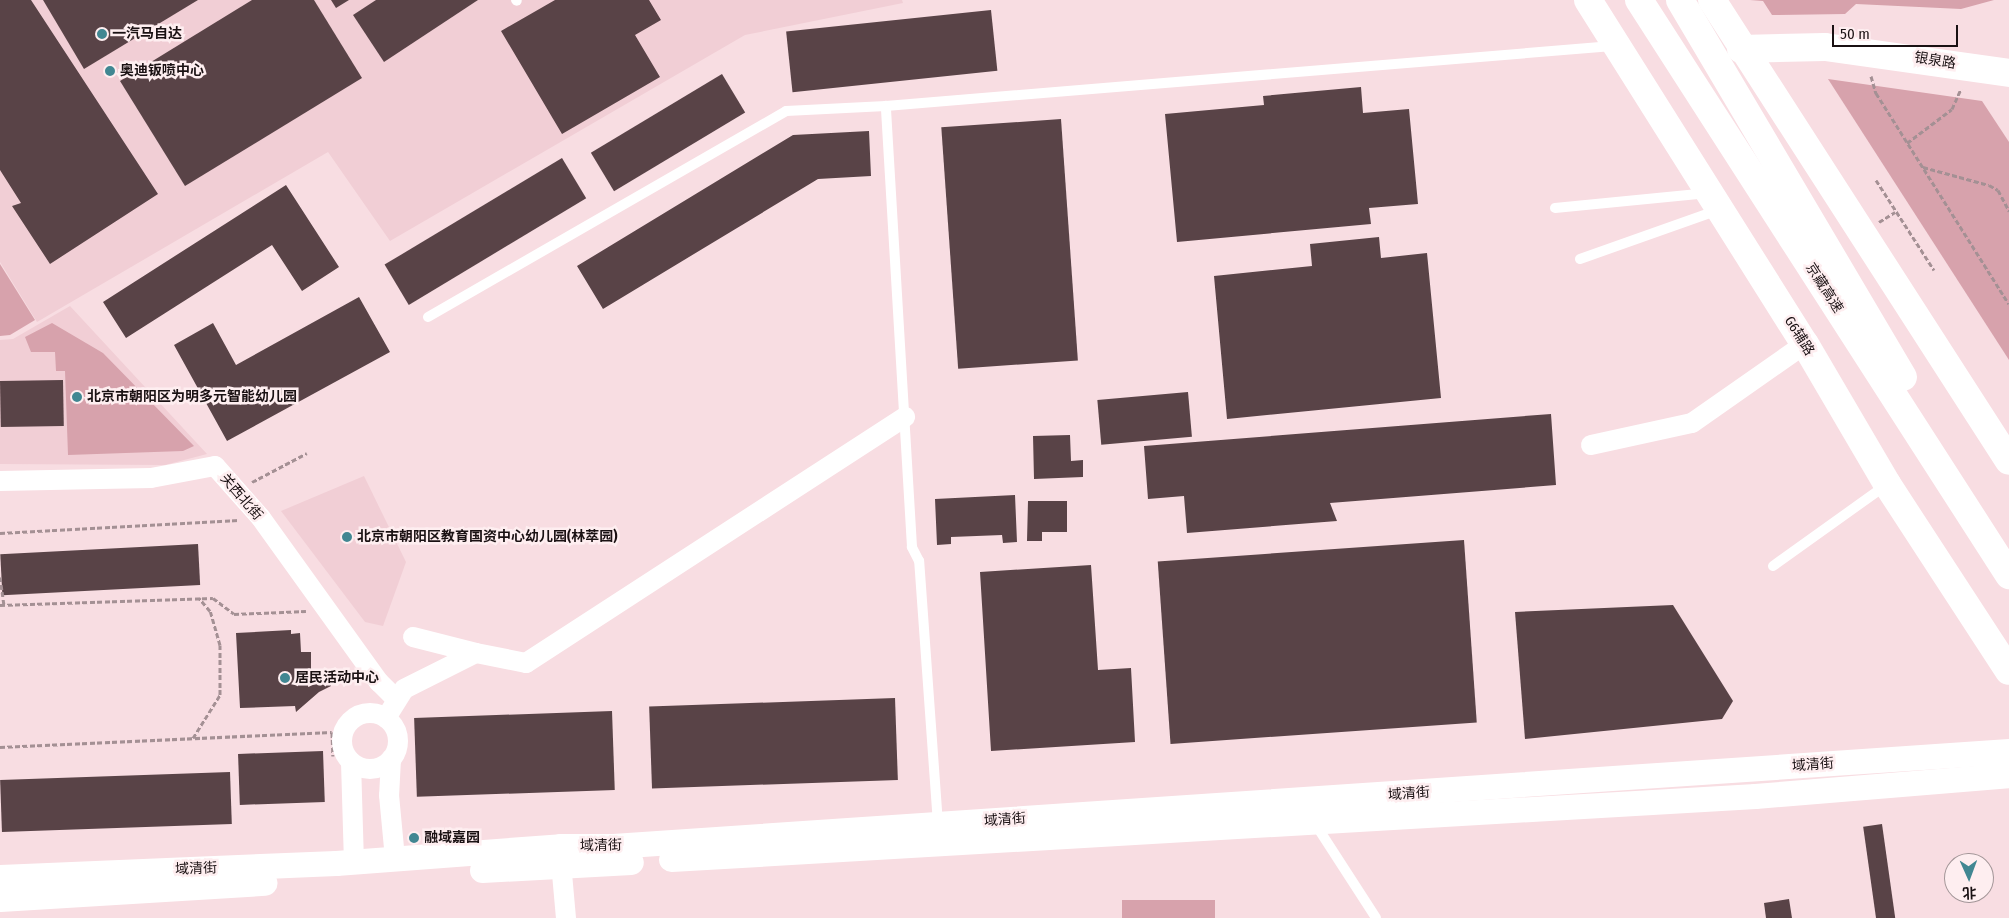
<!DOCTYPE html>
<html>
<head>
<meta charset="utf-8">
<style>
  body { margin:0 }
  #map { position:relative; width:2009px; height:918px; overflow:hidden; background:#f8dde2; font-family:"Fira Sans Condensed","Noto Sans SC",sans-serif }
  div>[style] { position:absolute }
  .built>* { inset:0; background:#f1ced5 }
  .green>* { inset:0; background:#d7a2ac; transform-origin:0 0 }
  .building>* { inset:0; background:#594347; transform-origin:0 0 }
  .path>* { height:3px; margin-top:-1.5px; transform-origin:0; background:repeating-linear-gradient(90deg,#a49094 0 5px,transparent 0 7.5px) }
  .service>* { height:10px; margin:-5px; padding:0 5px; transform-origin:5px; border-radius:5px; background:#fff }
  .minor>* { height:20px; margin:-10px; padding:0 10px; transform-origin:10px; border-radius:10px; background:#fff }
  .minor>.ring { margin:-10px; padding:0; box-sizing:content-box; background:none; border:20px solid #fff; border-radius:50% }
  .tertiary>* { height:25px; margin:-12.5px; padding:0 12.5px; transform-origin:12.5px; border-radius:12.5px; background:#fff }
  .secondary>* { height:28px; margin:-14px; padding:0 14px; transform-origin:14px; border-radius:14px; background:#fff }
  .primary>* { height:28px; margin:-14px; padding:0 14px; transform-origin:14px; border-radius:14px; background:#fff }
  .motorway>* { height:28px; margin:-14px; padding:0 14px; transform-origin:14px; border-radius:14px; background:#fff }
  .dots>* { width:14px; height:14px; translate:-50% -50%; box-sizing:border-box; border:2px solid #feeef0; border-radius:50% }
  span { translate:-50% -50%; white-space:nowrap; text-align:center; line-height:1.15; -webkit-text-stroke:5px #feeef0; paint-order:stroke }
  .poi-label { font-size:14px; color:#1a1113; font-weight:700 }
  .left { translate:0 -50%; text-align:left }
  .street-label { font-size:14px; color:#1a1113 }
  .north { position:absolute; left:1944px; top:853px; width:50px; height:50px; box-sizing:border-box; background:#feeef0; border:1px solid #a39698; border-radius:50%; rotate:178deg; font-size:14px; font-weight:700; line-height:20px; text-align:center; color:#1a1113 }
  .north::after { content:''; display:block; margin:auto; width:18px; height:22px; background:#418792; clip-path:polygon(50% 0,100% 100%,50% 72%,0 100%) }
  .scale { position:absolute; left:1832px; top:25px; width:126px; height:22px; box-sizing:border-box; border:2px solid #1a1113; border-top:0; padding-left:6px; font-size:15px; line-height:18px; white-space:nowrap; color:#1a1113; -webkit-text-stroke:4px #feeef0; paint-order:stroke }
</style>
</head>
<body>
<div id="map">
  <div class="built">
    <i style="clip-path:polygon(0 0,902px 0,903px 3px,745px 35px,390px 241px,328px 152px,37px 322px,0 262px)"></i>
    <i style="clip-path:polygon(70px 306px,207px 454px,165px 465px,0 464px,0 340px,13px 339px)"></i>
    <i style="clip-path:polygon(364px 476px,406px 562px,383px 626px,365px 622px,281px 511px)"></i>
  </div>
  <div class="green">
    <i style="clip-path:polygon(1750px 0,1994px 0,1961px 9px,1856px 4px,1845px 14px,1772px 15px,1763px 1px)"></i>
    <i style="clip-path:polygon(1828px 79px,1982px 101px,2009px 142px,2009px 360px)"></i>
    <i style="clip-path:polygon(0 264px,35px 320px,10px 335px,0 336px)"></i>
    <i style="clip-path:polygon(52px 323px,103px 353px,194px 446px,183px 451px,68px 455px,65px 371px,56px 371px,55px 352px,31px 352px,25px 337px)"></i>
    <i style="left:1215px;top:900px;width:18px;height:93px;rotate:90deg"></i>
  </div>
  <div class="building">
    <i style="clip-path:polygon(0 0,31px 0,158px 194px,50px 264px,12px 206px,21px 203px,0 170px)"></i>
    <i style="clip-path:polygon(43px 0,198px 0,84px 69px)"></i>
    <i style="clip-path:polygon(252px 0,314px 0,362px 78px,185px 186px,120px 81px)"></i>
    <i style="clip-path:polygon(331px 0,349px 0,336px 8px)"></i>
    <i style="clip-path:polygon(376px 0,478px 0,384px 62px,353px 15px)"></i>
    <i style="clip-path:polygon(555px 0,649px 0,661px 20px,635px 35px,660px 77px,562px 134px,501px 31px)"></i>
    <i style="left:991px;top:10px;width:61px;height:206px;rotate:84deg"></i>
    <i style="left:722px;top:74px;width:45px;height:153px;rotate:59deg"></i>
    <i style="clip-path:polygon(1361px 87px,1363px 113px,1409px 109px,1418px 204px,1369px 208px,1371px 224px,1177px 242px,1165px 114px,1264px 105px,1263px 96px)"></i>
    <i style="left:1061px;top:119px;width:242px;height:120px;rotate:86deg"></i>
    <i style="clip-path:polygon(869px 131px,871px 176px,818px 179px,603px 309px,577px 266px,793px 135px)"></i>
    <i style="left:562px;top:158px;width:47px;height:207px;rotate:59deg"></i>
    <i style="clip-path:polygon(286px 185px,339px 267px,302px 291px,272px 245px,126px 338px,103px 302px)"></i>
    <i style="clip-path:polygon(1379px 237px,1381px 258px,1427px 253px,1441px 398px,1227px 419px,1214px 276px,1312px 266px,1310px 244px)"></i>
    <i style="clip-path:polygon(359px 297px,390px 352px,227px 441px,174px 345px,213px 323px,236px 365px)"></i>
    <i style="left:63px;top:380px;width:46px;height:63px;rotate:89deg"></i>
    <i style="left:1188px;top:392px;width:45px;height:91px;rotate:85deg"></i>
    <i style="clip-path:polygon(1551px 414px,1556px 485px,1330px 503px,1337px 521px,1187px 533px,1184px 496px,1148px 499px,1144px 446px)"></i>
    <i style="clip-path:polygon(1070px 435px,1071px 461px,1083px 460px,1083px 477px,1034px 479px,1033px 436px)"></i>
    <i style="clip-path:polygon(1015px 495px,1017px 542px,1003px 543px,1002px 535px,951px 537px,951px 544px,937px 545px,935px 499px)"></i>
    <i style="clip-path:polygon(1028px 501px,1067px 501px,1067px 532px,1042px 532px,1042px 541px,1027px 541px)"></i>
    <i style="left:1464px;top:540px;width:183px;height:307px;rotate:86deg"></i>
    <i style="left:198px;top:544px;width:41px;height:198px;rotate:87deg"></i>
    <i style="clip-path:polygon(1091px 565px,1098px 670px,1131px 668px,1135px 742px,991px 751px,980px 572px)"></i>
    <i style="clip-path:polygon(1673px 605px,1733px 701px,1722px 719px,1525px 739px,1515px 612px)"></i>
    <i style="clip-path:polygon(291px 630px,291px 634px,300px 633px,301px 652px,311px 652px,311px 670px,330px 669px,331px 686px,319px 692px,296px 712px,295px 706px,240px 708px,236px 633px)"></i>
    <i style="left:895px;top:698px;width:82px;height:246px;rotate:88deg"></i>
    <i style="left:612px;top:711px;width:79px;height:198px;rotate:88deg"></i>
    <i style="left:323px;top:751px;width:51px;height:85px;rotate:88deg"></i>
    <i style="left:230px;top:772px;width:52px;height:230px;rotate:88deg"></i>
    <i style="left:1882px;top:824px;width:95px;height:19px;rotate:82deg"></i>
    <i style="clip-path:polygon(1789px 899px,1792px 918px,1766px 918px,1764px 903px)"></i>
  </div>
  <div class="path">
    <i style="left:1871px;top:76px;width:18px;rotate:74deg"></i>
    <i style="left:1876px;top:93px;width:249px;rotate:57.8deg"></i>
    <i style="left:1907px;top:143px;width:56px;rotate:-37.1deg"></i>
    <i style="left:1952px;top:109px;width:22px;rotate:-66deg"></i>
    <i style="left:1923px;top:167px;width:68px;rotate:15.3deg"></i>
    <i style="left:1989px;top:185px;width:10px;rotate:29deg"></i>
    <i style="left:1998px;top:190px;width:24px;rotate:62deg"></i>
    <i style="left:1876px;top:180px;width:107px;rotate:57.2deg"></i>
    <i style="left:1879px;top:222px;width:19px;rotate:-32deg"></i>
    <i style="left:252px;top:482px;width:62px;rotate:-27.8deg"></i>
    <i style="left:0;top:533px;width:239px;rotate:-3.1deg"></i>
    <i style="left:0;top:577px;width:28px;rotate:82deg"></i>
    <i style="left:0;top:605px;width:213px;rotate:-1.9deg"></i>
    <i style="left:213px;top:598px;width:26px;rotate:37deg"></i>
    <i style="left:234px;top:614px;width:72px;rotate:-2.4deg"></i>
    <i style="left:193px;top:738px;width:51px;rotate:-57.9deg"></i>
    <i style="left:220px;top:695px;width:50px;rotate:-90deg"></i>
    <i style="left:220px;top:645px;width:35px;rotate:-106deg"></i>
    <i style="left:210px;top:611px;width:17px;rotate:-130deg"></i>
    <i style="left:0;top:747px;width:332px;rotate:-2.6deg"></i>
    <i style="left:332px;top:732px;width:24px;rotate:88deg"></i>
  </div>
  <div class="service">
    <i style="left:516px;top:0;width:1px;rotate:45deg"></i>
    <i style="left:1555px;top:208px;width:154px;rotate:-5.6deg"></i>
    <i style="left:1580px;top:259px;width:146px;rotate:-19.5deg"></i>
    <i style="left:428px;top:317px;width:413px;rotate:-29.9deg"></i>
    <i style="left:786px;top:111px;width:100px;rotate:-2.9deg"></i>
    <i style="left:1773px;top:566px;width:139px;rotate:-35.6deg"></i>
    <i style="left:1314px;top:822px;width:114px;rotate:57.1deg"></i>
    <i style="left:938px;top:824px;width:264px;rotate:-94.1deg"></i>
    <i style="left:919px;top:561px;width:16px;rotate:-117deg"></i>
    <i style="left:912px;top:547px;width:442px;rotate:-93.4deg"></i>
    <i style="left:886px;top:106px;width:729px;rotate:-4.72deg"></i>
  </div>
  <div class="minor">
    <i style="left:1591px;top:445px;width:103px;rotate:-12.3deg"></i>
    <i style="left:1692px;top:423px;width:138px;rotate:-35deg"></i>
    <i style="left:0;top:481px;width:151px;rotate:-1.1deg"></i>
    <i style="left:151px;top:478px;width:65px;rotate:-10.6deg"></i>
    <i style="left:215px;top:466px;width:69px;rotate:48.5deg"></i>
    <i style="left:261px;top:518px;width:202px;rotate:54.3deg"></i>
    <i style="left:379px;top:682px;width:25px;rotate:45deg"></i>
    <i style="left:413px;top:637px;width:65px;rotate:14.3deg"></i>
    <i class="ring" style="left:342px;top:713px;width:36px;height:36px"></i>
    <i style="left:386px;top:718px;width:34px;rotate:-58deg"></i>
    <i style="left:404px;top:689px;width:80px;rotate:-26.6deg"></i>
    <i style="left:476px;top:653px;width:51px;rotate:11.3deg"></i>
    <i style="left:526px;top:663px;width:452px;rotate:-33deg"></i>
    <i style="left:391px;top:759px;width:36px;rotate:93deg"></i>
    <i style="left:389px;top:795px;width:64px;rotate:84.6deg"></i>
    <i style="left:351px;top:762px;width:100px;rotate:88.3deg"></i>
    <i style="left:560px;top:851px;width:67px;rotate:84.9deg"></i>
  </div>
  <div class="tertiary">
    <i style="left:671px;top:859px;width:1086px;rotate:-3.33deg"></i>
    <i style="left:1755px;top:796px;width:255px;rotate:-4.7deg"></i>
    <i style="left:482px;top:870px;width:149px;rotate:-3.1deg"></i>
    <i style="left:0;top:877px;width:336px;rotate:-2.4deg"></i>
    <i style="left:336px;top:863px;width:225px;rotate:-4.3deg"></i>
    <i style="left:560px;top:846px;width:53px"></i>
    <i style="left:613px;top:846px;width:1399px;rotate:-3.89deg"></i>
    <i style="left:0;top:899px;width:265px;rotate:-3.5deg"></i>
  </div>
  <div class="secondary">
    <i style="left:1741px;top:49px;width:84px;rotate:-1.4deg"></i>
    <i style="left:1825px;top:47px;width:186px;rotate:8deg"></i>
  </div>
  <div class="primary">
    <i style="left:1588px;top:0;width:407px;rotate:57.8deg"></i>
    <i style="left:1805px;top:344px;width:162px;rotate:59.6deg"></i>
    <i style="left:1887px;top:484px;width:223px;rotate:56.9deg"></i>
    <i style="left:1712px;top:0;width:548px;rotate:57.21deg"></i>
  </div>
  <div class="motorway">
    <i style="left:1639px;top:0;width:684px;rotate:57.24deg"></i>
    <i style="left:1680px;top:0;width:438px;rotate:59.4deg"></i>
  </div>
  <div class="dots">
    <i style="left:102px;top:34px;background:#418792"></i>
    <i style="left:110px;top:71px;background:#418792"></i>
    <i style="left:77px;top:397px;background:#418792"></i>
    <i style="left:347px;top:537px;background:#418792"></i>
    <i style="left:285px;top:678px;background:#418792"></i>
    <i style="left:414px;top:838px;background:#418792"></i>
  </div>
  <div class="poi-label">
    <span class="left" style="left:112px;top:34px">一汽马自达</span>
    <span class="left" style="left:120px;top:71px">奥迪钣喷中心</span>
    <span class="left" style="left:87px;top:397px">北京市朝阳区为明多元智能幼儿园</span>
    <span class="left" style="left:357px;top:537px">北京市朝阳区教育国资中心幼儿园(林萃园)</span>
    <span class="left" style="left:295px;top:678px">居民活动中心</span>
    <span class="left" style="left:424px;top:838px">融域嘉园</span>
  </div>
  <div class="street-label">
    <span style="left:1935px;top:61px;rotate:9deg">银泉路</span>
    <span style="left:1824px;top:288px;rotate:57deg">京藏高速</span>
    <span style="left:1799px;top:336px;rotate:58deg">G6辅路</span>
    <span style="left:241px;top:497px;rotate:49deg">关西北街</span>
    <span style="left:1813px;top:765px;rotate:-4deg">域清街</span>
    <span style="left:1409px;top:794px;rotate:-4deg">域清街</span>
    <span style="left:1005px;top:820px;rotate:-4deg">域清街</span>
    <span style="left:601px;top:846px;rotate:-1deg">域清街</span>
    <span style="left:196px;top:869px;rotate:-2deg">域清街</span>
  </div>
  <div class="north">北</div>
  <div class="scale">50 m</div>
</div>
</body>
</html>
